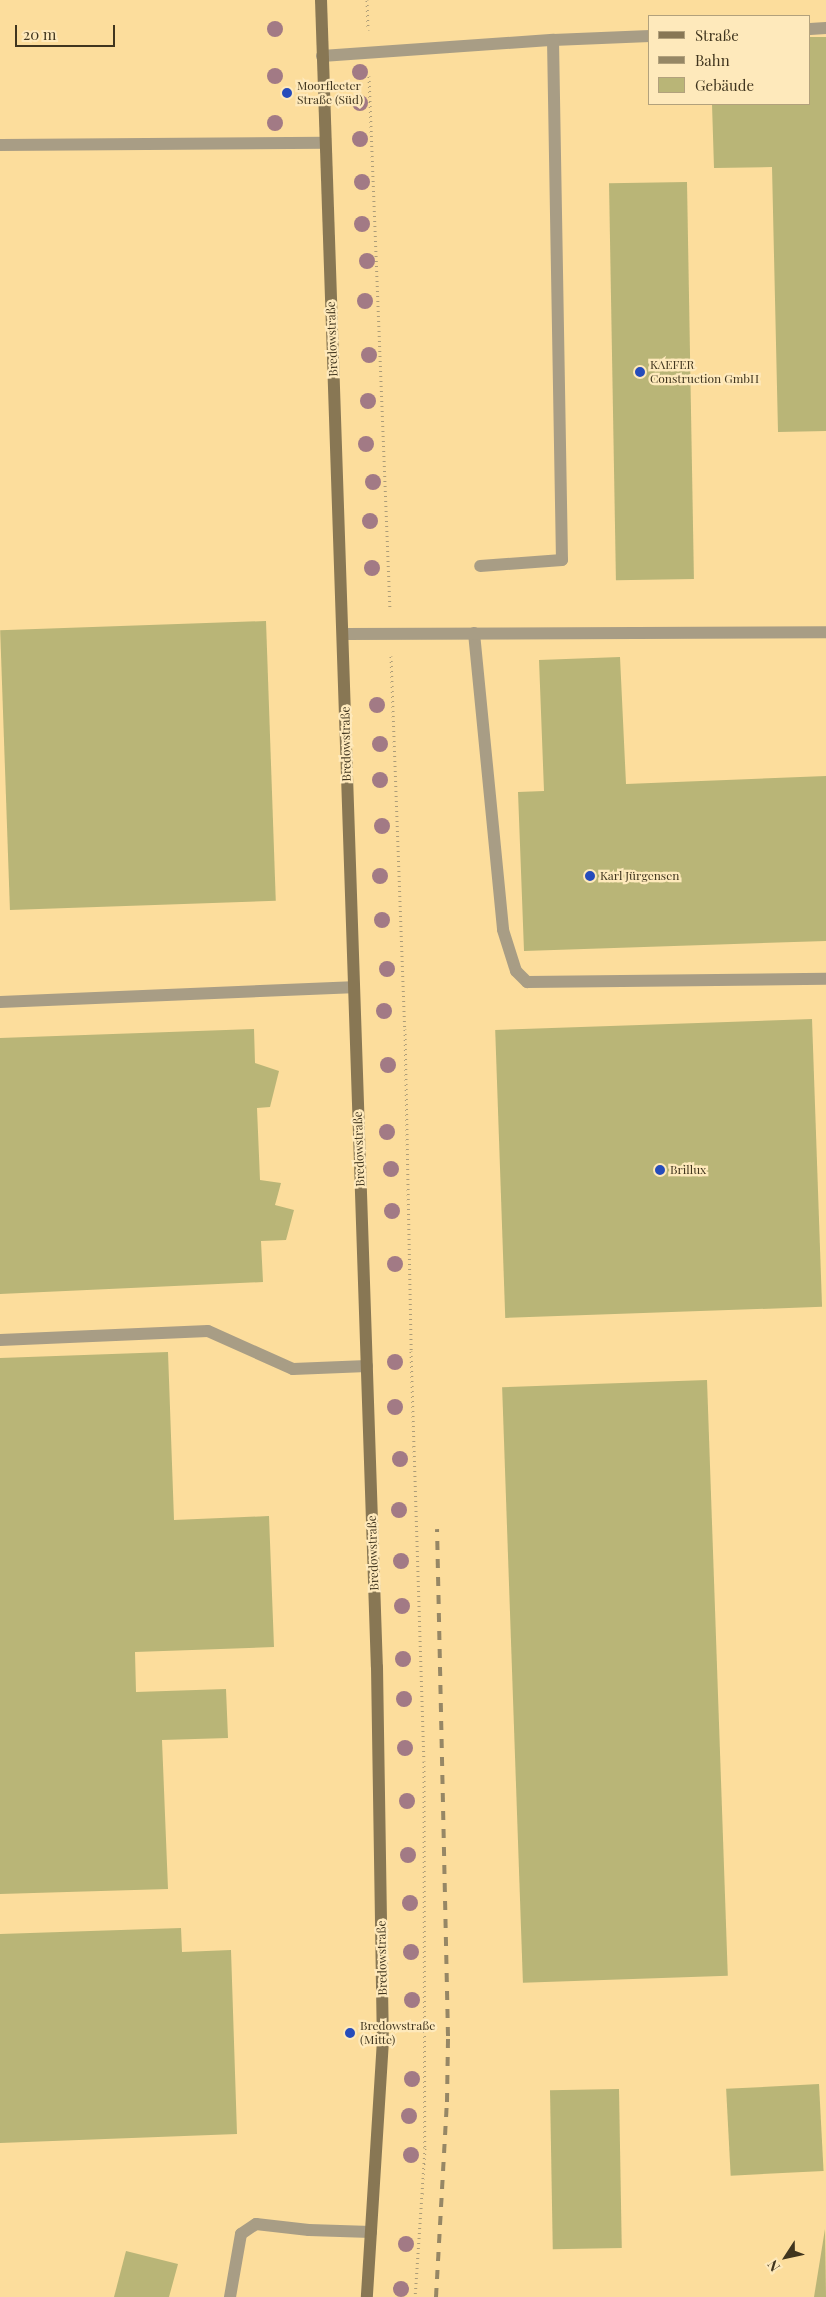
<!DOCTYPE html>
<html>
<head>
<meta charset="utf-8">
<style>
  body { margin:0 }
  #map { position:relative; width:826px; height:2297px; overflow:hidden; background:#fee9bb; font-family:"Playfair Display",serif }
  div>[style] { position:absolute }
  .built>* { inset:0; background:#fcdd9c }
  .building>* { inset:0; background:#b9b577; transform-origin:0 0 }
  .path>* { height:3px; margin-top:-1.5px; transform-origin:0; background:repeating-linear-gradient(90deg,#ad9d78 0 1px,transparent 0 5px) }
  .lane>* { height:12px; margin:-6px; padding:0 6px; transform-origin:6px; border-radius:6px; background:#a89d85 }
  .secondary>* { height:12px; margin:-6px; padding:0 6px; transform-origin:6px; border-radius:6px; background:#887754 }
  .rail>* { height:4px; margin-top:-2px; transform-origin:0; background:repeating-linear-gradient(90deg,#968765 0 9px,transparent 0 18px) }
  .trees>* { width:16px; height:16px; margin:-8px; border-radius:50%; background:#a27a85 }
  .dots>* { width:14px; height:14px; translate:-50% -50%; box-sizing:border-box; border:2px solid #fee9bb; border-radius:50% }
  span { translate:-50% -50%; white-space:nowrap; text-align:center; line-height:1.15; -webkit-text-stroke:4.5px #fee9bb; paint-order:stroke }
  .poi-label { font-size:12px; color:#40351e }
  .left { translate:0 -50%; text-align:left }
  .street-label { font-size:12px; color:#40351e }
  .legend { position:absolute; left:648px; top:15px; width:162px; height:90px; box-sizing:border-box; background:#fee9bb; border:1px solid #b2a17c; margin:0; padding:6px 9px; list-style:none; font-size:15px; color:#40351e }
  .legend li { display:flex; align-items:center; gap:10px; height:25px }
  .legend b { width:25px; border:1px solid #b2a17c }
  .north { position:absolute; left:761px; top:2232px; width:50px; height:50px; -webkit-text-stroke:4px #fee9bb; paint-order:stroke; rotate:235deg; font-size:14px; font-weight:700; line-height:20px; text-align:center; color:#40351e }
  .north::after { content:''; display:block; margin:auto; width:18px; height:22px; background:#40351e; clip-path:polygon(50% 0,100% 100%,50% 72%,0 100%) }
  .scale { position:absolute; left:15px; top:25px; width:100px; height:22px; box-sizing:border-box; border:2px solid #40351e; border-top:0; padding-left:6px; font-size:15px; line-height:18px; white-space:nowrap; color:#40351e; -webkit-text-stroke:4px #fee9bb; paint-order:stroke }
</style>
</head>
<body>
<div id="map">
  <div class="built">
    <i style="clip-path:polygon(evenodd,0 0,826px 0,826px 2297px,0 2297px,0 0,650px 16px,810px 16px,810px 104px,650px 104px,650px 16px)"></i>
  </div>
  <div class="building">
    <i style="clip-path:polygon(810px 37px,826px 37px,826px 431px,778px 432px,772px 167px,714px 168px,712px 104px,810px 104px)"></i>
    <i style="left:687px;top:182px;width:397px;height:78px;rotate:89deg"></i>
    <i style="left:266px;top:621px;width:280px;height:266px;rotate:88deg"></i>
    <i style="clip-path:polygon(620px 657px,626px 784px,826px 776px,826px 941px,524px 951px,518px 792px,544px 791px,539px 660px)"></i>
    <i style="left:812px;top:1019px;width:288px;height:317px;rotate:88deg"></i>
    <i style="clip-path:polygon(254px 1029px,255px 1063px,279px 1071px,270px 1107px,257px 1108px,260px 1180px,281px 1183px,275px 1205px,294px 1210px,286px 1240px,261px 1241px,263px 1282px,0 1294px,0 1038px)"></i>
    <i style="clip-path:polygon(168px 1352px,174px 1520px,269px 1516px,274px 1647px,135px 1652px,136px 1692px,226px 1689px,228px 1738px,162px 1740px,168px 1889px,0 1894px,0 1358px)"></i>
    <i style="left:707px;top:1380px;width:596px;height:205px;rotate:88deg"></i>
    <i style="clip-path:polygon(181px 1928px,182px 1952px,231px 1950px,237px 2134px,0 2143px,0 1934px)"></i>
    <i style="left:819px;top:2084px;width:87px;height:93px;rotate:87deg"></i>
    <i style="left:619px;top:2089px;width:159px;height:69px;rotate:89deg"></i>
    <i style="clip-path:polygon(825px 2229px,826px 2297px,814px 2297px)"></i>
    <i style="clip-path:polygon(126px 2251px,178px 2264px,169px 2297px,114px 2297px)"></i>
  </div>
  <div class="path">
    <i style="left:367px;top:0;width:30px;rotate:88deg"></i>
    <i style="left:369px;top:76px;width:534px;rotate:87.75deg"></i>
    <i style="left:391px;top:656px;width:373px;rotate:87.9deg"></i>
    <i style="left:405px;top:1029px;width:322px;rotate:88.9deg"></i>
    <i style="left:411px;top:1351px;width:410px;rotate:88.2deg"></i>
    <i style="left:424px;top:1761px;width:387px;rotate:89.9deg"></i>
    <i style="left:425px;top:2148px;width:149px;rotate:93.8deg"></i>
  </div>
  <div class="lane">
    <i style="left:810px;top:29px;width:16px;rotate:-4deg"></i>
    <i style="left:553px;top:40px;width:97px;rotate:-2.4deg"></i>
    <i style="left:322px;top:56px;width:232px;rotate:-4deg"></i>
    <i style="left:553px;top:40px;width:520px;rotate:89.01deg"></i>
    <i style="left:562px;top:560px;width:82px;rotate:175.8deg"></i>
    <i style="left:0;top:145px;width:325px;rotate:-0.4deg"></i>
    <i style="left:474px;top:633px;width:298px;rotate:84.4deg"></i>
    <i style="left:503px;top:930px;width:43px;rotate:72.4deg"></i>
    <i style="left:516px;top:971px;width:16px;rotate:45deg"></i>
    <i style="left:527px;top:982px;width:299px;rotate:-0.6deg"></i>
    <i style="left:344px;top:634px;width:482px;rotate:-0.2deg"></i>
    <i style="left:0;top:1002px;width:352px;rotate:-2.4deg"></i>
    <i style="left:0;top:1340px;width:208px;rotate:-2.5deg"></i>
    <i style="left:208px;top:1331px;width:93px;rotate:24.1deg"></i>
    <i style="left:293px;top:1369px;width:74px;rotate:-2.3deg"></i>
    <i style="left:230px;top:2297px;width:64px;rotate:-80.1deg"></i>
    <i style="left:241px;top:2234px;width:18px;rotate:-34deg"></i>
    <i style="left:256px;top:2224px;width:53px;rotate:6.5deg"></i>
    <i style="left:309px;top:2230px;width:62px;rotate:1.8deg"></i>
  </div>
  <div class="secondary">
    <i style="left:321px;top:0;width:1668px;rotate:88.08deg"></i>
    <i style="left:377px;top:1667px;width:373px;rotate:89.1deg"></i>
    <i style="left:383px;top:2040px;width:257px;rotate:93.6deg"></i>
  </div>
  <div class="rail">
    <i style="left:436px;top:2297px;width:195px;rotate:-86.8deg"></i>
    <i style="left:447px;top:2102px;width:66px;rotate:-89.1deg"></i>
    <i style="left:448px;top:2036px;width:507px;rotate:-91.24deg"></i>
  </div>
  <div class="trees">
    <i style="left:275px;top:29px"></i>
    <i style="left:360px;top:72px"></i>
    <i style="left:275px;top:76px"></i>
    <i style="left:360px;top:103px"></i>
    <i style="left:275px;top:123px"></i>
    <i style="left:360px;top:139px"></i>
    <i style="left:362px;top:182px"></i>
    <i style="left:362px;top:224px"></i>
    <i style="left:367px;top:261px"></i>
    <i style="left:365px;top:301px"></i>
    <i style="left:369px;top:355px"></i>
    <i style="left:368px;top:401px"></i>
    <i style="left:366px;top:444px"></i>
    <i style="left:373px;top:482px"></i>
    <i style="left:370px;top:521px"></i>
    <i style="left:372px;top:568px"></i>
    <i style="left:377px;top:705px"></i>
    <i style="left:380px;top:744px"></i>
    <i style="left:380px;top:780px"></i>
    <i style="left:382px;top:826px"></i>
    <i style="left:380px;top:876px"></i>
    <i style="left:382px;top:920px"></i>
    <i style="left:387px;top:969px"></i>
    <i style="left:384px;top:1011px"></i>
    <i style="left:388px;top:1065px"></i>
    <i style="left:387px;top:1132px"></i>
    <i style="left:391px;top:1169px"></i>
    <i style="left:392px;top:1211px"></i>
    <i style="left:395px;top:1264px"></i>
    <i style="left:395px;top:1362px"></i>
    <i style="left:395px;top:1407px"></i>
    <i style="left:400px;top:1459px"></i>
    <i style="left:399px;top:1510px"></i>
    <i style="left:401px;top:1561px"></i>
    <i style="left:402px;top:1606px"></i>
    <i style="left:403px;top:1659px"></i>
    <i style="left:404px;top:1699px"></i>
    <i style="left:405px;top:1748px"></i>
    <i style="left:407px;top:1801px"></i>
    <i style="left:408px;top:1855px"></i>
    <i style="left:410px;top:1903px"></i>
    <i style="left:411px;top:1952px"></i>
    <i style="left:412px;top:2000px"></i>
    <i style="left:412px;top:2079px"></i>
    <i style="left:409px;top:2116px"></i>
    <i style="left:411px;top:2155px"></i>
    <i style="left:406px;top:2244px"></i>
    <i style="left:401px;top:2289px"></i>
  </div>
  <div class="dots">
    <i style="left:287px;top:93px;background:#264cbb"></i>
    <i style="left:640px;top:372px;background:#264cbb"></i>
    <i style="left:590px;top:876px;background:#264cbb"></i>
    <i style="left:660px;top:1170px;background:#264cbb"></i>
    <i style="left:350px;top:2033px;background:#264cbb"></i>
  </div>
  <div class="poi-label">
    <span class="left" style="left:297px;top:93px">Moorfleeter<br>Straße (Süd)</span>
    <span class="left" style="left:650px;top:372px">KAEFER<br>Construction GmbH</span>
    <span class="left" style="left:600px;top:876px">Karl Jürgensen</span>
    <span class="left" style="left:670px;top:1170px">Brillux</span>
    <span class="left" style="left:360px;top:2033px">Bredowstraße<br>(Mitte)</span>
  </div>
  <div class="street-label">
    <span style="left:332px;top:339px;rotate:-92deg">Bredowstraße</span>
    <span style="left:346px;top:744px;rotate:-91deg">Bredowstraße</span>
    <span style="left:359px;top:1149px;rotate:-92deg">Bredowstraße</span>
    <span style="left:373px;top:1553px;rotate:-92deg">Bredowstraße</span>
    <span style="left:382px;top:1958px;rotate:-91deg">Bredowstraße</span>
  </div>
  <ul class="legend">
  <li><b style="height:6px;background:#887754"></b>Straße</li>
  <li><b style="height:6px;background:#968765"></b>Bahn</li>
  <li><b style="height:14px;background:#b9b577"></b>Gebäude</li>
  </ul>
  <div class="north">N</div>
  <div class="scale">20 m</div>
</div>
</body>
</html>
